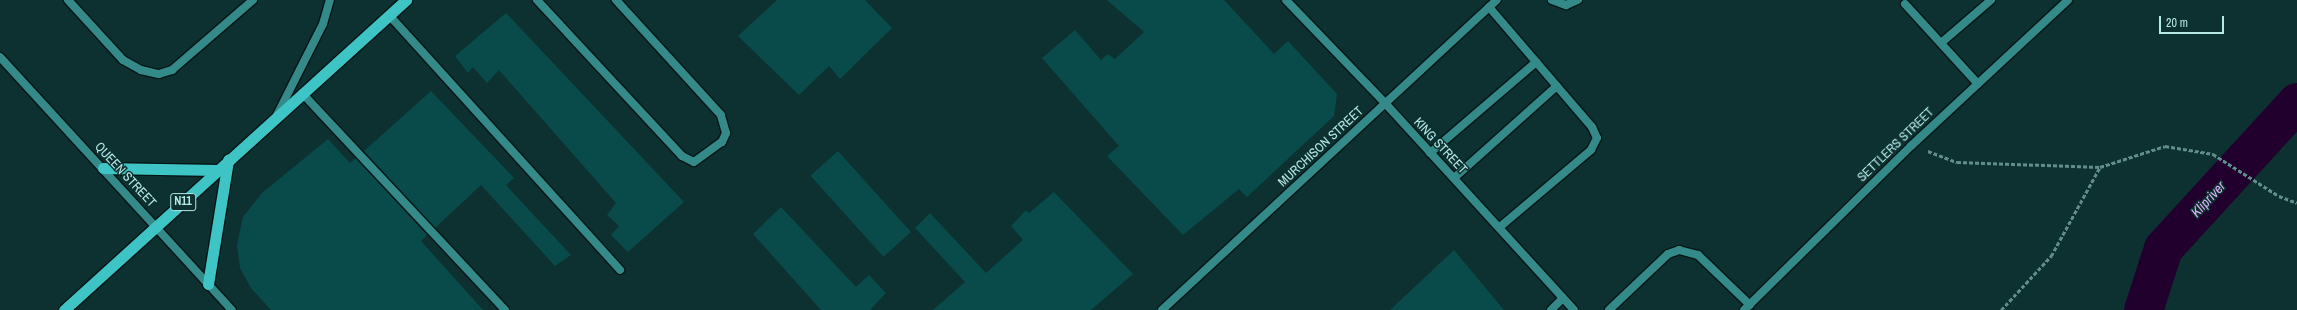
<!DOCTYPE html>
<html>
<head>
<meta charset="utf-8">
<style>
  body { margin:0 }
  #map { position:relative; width:2297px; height:310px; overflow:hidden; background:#0c3130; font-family:"Archivo Narrow",sans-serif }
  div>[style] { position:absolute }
  .river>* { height:39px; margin:-19.5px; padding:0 19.5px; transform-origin:19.5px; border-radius:19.5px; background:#21002e }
  .building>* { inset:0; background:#084b4a; transform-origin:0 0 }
  .path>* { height:2.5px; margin-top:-1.25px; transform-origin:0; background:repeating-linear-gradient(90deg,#618d8b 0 4px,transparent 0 6px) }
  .roads { filter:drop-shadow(1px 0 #071616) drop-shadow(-1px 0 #071616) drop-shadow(0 1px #071616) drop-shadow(0 -1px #071616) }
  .service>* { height:8px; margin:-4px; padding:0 4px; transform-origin:4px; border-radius:4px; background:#348a89 }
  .minor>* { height:8px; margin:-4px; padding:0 4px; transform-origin:4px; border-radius:4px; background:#348a89 }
  .tertiary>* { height:8px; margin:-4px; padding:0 4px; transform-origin:4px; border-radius:4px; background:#348a89 }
  .trunk>* { height:11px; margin:-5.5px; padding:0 5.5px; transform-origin:5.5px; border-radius:5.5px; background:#3ec4c4 }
  span { translate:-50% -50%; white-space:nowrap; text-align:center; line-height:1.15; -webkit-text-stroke:3px #0c3130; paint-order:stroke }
  .shield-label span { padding:1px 3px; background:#0c3130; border:1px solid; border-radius:3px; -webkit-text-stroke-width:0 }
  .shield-label { font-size:12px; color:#b6e8e6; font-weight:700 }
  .street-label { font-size:13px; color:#b6e8e6 }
  .water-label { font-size:14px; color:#e2b2f9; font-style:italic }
  .scale { position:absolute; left:2159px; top:16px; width:65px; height:18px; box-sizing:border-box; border:2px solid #b6e8e6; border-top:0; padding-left:5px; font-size:12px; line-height:14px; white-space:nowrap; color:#b6e8e6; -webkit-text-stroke:3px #0c3130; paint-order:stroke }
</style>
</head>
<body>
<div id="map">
  <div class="river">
    <i style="left:2143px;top:310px;width:65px;rotate:-72.1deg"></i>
    <i style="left:2163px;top:248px;width:198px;rotate:-47.5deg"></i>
  </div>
  <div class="building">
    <i style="clip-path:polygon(777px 0,865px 0,892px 28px,840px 79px,829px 66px,799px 95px,738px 36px)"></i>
    <i style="clip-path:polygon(1107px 0,1224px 0,1274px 54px,1288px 41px,1337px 94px,1334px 116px,1247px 197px,1239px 189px,1183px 235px,1107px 156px,1119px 146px,1042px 58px,1075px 30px,1101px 60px,1108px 54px,1115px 59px,1144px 32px)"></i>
    <i style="clip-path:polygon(506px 13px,684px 202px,628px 252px,611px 235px,619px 226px,607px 215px,616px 203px,499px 70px,487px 83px,473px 67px,468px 73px,455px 56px)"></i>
    <i style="clip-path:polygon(431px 91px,514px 178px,506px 185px,571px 255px,555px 266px,481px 185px,435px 228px,364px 151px)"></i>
    <i style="clip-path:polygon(328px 139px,350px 163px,356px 158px,427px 235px,421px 241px,483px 310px,271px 310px,251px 288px,240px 268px,237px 245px,243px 217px,262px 193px)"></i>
    <i style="left:838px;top:151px;width:109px;height:37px;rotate:48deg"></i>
    <i style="clip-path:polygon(1054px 192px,1133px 274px,1091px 310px,933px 310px,965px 282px,915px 228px,930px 213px,986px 273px,1023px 240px,1011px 226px,1026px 210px,1029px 213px)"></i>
    <i style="clip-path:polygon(781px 207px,856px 287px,869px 275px,886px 293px,870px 310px,821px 310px,753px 234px)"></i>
    <i style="clip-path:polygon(1454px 250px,1504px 310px,1390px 310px)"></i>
  </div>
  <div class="path">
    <i style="left:1928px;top:151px;width:31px;rotate:21deg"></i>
    <i style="left:1957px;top:162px;width:143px;rotate:2deg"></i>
    <i style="left:2100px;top:167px;width:68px;rotate:-17.9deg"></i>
    <i style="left:2165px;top:146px;width:49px;rotate:9.5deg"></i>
    <i style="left:2213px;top:154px;width:78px;rotate:32.5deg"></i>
    <i style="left:2279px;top:196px;width:19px;rotate:21deg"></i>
    <i style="left:2001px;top:310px;width:74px;rotate:-47.2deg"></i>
    <i style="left:2051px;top:256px;width:102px;rotate:-61.2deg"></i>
  </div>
  <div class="roads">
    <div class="service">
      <i style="left:68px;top:0;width:81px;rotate:47.5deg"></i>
      <i style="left:123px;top:60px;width:21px;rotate:29deg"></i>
      <i style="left:141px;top:70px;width:18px;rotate:13deg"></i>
      <i style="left:159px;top:74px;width:14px;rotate:-17deg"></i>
      <i style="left:172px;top:70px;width:107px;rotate:-40.8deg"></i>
      <i style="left:537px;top:0;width:213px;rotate:47.1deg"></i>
      <i style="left:682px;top:156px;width:13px;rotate:27deg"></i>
      <i style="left:694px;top:162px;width:34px;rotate:-36deg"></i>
      <i style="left:722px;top:142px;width:10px;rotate:-66deg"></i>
      <i style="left:726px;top:133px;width:19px;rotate:-106deg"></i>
      <i style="left:721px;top:115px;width:156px;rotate:-132.4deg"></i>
      <i style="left:1552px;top:0;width:15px;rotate:20deg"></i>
      <i style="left:1566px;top:5px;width:13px;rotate:-23deg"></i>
      <i style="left:1905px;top:4px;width:108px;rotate:47.6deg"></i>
      <i style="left:1489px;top:7px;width:158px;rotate:49.4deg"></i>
      <i style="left:1592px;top:127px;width:12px;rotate:66deg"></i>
      <i style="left:1597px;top:138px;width:13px;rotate:117deg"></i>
      <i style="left:1591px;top:150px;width:119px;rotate:139.8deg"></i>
      <i style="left:389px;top:15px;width:344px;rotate:47.8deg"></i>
      <i style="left:1941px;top:43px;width:66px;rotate:-40.7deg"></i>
      <i style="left:302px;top:93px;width:297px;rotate:46.9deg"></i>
      <i style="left:277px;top:115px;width:102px;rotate:-63.2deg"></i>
      <i style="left:323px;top:24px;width:25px;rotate:-74deg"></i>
      <i style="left:1430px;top:153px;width:140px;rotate:-40.6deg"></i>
      <i style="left:1454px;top:178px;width:138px;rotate:-41.8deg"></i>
      <i style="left:1551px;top:310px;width:17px;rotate:-45deg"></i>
      <i style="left:1609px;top:310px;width:81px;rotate:-43.5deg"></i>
      <i style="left:1668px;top:254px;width:12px;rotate:-20deg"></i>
      <i style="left:1679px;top:250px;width:20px;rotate:15deg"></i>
      <i style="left:1698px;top:255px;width:72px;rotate:43.9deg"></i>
    </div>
    <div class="minor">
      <i style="left:1286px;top:0;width:143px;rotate:46.1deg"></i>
      <i style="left:1744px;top:310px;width:235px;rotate:-44.5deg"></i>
      <i style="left:1912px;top:145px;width:213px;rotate:-42.9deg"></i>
    </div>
    <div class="tertiary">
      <i style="left:0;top:57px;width:343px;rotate:47.5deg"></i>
      <i style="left:1385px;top:103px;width:280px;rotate:47.6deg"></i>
      <i style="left:1162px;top:310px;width:456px;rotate:-42.8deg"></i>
    </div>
    <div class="trunk">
      <i style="left:103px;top:168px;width:114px;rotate:1deg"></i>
      <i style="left:208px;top:284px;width:126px;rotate:-80.8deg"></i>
      <i style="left:64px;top:310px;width:462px;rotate:-42.2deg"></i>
    </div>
  </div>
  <div class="shield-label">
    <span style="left:183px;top:202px">N11</span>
  </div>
  <div class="street-label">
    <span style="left:1896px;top:145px;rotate:-44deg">SETTLERS STREET</span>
    <span style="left:1440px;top:146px;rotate:47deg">KING STREET</span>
    <span style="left:1321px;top:147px;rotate:-43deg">MURCHISON STREET</span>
    <span style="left:125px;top:175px;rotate:47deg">QUEEN STREET</span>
  </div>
  <div class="water-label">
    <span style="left:2208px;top:199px;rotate:-47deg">Klipriver</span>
  </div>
  <div class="scale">20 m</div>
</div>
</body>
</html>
